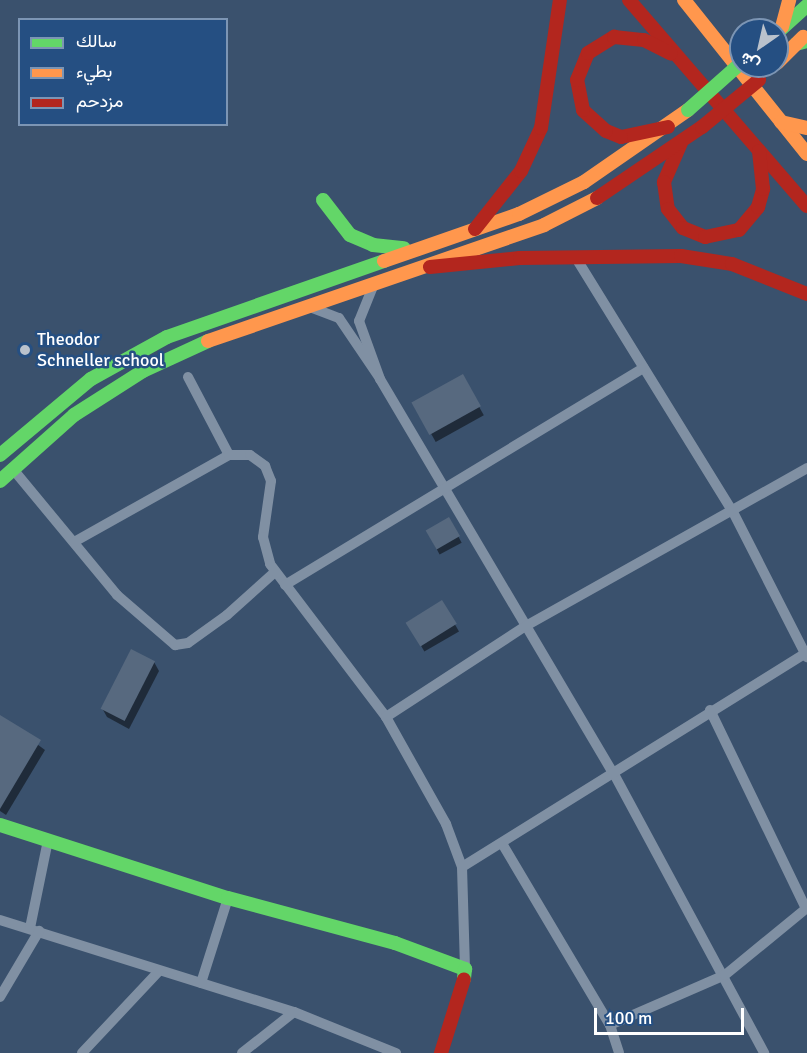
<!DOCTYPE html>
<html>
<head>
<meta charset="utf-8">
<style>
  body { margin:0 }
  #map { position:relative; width:807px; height:1053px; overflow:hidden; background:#3a516d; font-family:Signika,Vazirmatn,sans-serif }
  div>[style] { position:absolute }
  .shadow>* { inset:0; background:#0007; transform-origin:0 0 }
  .building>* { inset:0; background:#57697f; transform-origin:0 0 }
  .street>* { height:10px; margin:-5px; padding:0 5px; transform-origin:5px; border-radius:5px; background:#8090a3 }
  .fast>* { height:14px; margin:-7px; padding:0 7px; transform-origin:7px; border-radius:7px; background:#63d668 }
  .slow>* { height:14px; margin:-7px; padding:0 7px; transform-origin:7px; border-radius:7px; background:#ff974d }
  .jam>* { height:14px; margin:-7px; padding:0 7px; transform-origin:7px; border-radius:7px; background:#b3261e }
  .fast-bridge>* { height:14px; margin:-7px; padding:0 7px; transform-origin:7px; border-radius:7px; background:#63d668 }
  .jam-bridge>* { height:14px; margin:-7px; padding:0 7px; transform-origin:7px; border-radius:7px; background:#b3261e }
  .dots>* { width:16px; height:16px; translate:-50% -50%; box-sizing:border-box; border:3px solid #254f82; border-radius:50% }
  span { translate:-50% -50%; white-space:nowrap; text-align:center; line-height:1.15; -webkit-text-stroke:5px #254f82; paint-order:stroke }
  .poi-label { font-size:18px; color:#fff }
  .left { translate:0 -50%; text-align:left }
  .legend { position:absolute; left:18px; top:18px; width:210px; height:108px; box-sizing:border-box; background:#254f82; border:2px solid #7c95b4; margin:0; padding:8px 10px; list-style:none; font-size:18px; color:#fff }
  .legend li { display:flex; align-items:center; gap:12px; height:30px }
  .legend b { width:30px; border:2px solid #7c95b4 }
  .north { position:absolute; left:729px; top:18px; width:60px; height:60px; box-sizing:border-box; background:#254f82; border:2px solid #7c95b4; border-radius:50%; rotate:214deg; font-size:16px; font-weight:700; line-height:24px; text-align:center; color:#fff }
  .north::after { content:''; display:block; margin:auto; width:21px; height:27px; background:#bac2cc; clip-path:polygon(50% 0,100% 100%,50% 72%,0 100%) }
  .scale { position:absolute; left:594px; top:1008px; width:150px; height:27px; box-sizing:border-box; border:3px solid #fff; border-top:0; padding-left:8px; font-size:18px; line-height:21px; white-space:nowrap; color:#fff; -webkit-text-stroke:4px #254f82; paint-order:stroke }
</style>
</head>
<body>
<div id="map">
  <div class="shadow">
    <i style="left:462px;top:376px;width:45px;height:55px;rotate:61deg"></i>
    <i style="left:449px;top:519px;width:27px;height:25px;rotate:62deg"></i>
    <i style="left:442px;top:602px;width:34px;height:40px;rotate:60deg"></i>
    <i style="clip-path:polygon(154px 662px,159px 671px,129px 729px,107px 717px,102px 708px)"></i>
    <i style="clip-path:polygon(0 717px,45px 750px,6px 815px,0 811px)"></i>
  </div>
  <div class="building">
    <i style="left:463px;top:374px;width:37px;height:59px;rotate:61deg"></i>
    <i style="left:449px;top:517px;width:22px;height:27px;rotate:60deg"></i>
    <i style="left:442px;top:600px;width:28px;height:43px;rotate:58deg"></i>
    <i style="left:131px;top:649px;width:27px;height:67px;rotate:27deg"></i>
    <i style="clip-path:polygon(0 715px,41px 740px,0 809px)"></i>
  </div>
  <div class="street">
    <i style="left:576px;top:258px;width:299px;rotate:58.3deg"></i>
    <i style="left:733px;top:512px;width:163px;rotate:63deg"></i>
    <i style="left:374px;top:284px;width:40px;rotate:112deg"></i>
    <i style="left:359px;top:321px;width:62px;rotate:70.1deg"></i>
    <i style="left:380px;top:379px;width:459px;rotate:59.4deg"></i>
    <i style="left:614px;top:774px;width:317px;rotate:61.7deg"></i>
    <i style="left:310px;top:307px;width:31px;rotate:21deg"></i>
    <i style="left:339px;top:318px;width:71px;rotate:55.9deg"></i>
    <i style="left:188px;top:377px;width:88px;rotate:62.3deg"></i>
    <i style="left:12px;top:468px;width:165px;rotate:50.4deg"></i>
    <i style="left:117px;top:595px;width:77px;rotate:40.8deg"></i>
    <i style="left:175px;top:645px;width:13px;rotate:-9deg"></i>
    <i style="left:188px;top:643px;width:48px;rotate:-35.7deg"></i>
    <i style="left:227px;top:615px;width:64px;rotate:-41.9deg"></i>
    <i style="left:74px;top:542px;width:178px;rotate:-29.3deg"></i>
    <i style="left:229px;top:455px;width:21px"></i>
    <i style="left:250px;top:455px;width:19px;rotate:36deg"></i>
    <i style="left:265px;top:466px;width:16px;rotate:68deg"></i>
    <i style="left:271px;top:481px;width:57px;rotate:98.1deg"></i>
    <i style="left:263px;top:537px;width:28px;rotate:75deg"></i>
    <i style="left:270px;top:564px;width:192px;rotate:52.8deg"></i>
    <i style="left:386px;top:717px;width:123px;rotate:60.7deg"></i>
    <i style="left:446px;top:824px;width:46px;rotate:69.6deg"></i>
    <i style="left:462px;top:867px;width:102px;rotate:88.3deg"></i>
    <i style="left:285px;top:585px;width:419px;rotate:-31.2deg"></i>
    <i style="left:710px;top:710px;width:221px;rotate:64.2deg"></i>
    <i style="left:386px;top:717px;width:165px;rotate:-33.1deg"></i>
    <i style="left:524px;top:627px;width:325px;rotate:-29.3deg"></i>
    <i style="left:503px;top:845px;width:209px;rotate:59.3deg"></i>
    <i style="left:610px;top:1025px;width:29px;rotate:72deg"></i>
    <i style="left:462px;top:867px;width:407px;rotate:-31.9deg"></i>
    <i style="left:0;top:920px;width:308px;rotate:17.4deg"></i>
    <i style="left:294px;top:1012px;width:110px;rotate:21.9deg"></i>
    <i style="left:30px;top:928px;width:90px;rotate:-78.4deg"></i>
    <i style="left:201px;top:983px;width:89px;rotate:-72.4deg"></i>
    <i style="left:0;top:997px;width:77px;rotate:-59.4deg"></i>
    <i style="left:610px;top:1025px;width:125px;rotate:-23.5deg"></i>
    <i style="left:725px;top:975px;width:106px;rotate:-39.3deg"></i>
    <i style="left:82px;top:1053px;width:112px;rotate:-46.8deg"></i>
    <i style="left:242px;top:1053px;width:66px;rotate:-38.3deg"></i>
  </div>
  <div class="fast">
    <i style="left:780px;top:30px;width:36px;rotate:-42deg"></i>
    <i style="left:796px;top:44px;width:11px;rotate:-15deg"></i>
    <i style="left:323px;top:200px;width:44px;rotate:52.4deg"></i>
    <i style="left:350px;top:235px;width:25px;rotate:23deg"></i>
    <i style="left:373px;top:245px;width:31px;rotate:6deg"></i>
    <i style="left:0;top:455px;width:119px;rotate:-39.9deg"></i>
    <i style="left:91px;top:379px;width:87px;rotate:-28.9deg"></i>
    <i style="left:167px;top:337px;width:230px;rotate:-19.3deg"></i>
    <i style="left:0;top:481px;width:99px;rotate:-41.7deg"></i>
    <i style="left:74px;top:415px;width:82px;rotate:-32.5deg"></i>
    <i style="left:143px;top:371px;width:72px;rotate:-24.8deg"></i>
    <i style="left:0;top:825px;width:239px;rotate:17.8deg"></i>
    <i style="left:228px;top:898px;width:173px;rotate:15.1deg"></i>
    <i style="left:395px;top:943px;width:75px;rotate:20.4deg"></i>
    <i style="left:465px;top:969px;width:10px;rotate:96deg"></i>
  </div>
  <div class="slow">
    <i style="left:684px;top:0;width:197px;rotate:51.4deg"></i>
    <i style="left:782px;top:27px;width:28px;rotate:-75deg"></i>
    <i style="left:777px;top:63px;width:37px;rotate:-45deg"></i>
    <i style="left:781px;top:122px;width:27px;rotate:13deg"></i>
    <i style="left:384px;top:261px;width:143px;rotate:-19.2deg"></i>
    <i style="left:519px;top:214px;width:72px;rotate:-26.2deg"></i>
    <i style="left:584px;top:182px;width:126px;rotate:-34.7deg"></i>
    <i style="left:208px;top:341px;width:355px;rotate:-19deg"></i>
    <i style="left:544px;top:225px;width:59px;rotate:-27deg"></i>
  </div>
  <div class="jam">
    <i style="left:629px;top:0;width:272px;rotate:49.2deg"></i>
    <i style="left:668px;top:127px;width:48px;rotate:168deg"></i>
    <i style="left:621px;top:137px;width:16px;rotate:-158deg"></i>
    <i style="left:606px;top:131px;width:31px;rotate:-138deg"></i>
    <i style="left:583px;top:110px;width:31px;rotate:-101deg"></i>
    <i style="left:577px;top:80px;width:29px;rotate:-68deg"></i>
    <i style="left:588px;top:53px;width:31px;rotate:-32deg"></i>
    <i style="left:614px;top:37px;width:30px;rotate:6deg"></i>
    <i style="left:644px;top:40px;width:30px;rotate:27deg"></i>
    <i style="left:681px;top:143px;width:43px;rotate:113.6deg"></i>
    <i style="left:664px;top:182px;width:27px;rotate:82deg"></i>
    <i style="left:668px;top:209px;width:24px;rotate:52deg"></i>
    <i style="left:683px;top:228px;width:24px;rotate:22deg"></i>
    <i style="left:705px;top:237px;width:35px;rotate:-12deg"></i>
    <i style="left:739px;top:230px;width:30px;rotate:-50deg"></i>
    <i style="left:758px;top:207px;width:19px;rotate:-74deg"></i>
    <i style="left:763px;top:189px;width:38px;rotate:-96deg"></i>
    <i style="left:597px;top:198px;width:127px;rotate:-34.1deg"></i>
    <i style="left:475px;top:229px;width:74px;rotate:-51.6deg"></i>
    <i style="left:521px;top:171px;width:47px;rotate:-65.1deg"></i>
    <i style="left:541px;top:128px;width:129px;rotate:-81.6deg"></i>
    <i style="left:430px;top:267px;width:90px;rotate:-5.7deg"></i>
    <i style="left:520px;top:258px;width:161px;rotate:-0.7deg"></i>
    <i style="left:681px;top:256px;width:52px;rotate:8.9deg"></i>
    <i style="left:732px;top:264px;width:81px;rotate:21.8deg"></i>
    <i style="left:441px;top:1053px;width:77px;rotate:-72.7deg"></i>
  </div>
  <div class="fast-bridge">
    <i style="left:688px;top:110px;width:71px;rotate:-41.6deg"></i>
  </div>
  <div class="jam-bridge">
    <i style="left:702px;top:127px;width:74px;rotate:-39.5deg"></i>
  </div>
  <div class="dots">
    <i style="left:25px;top:350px;background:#bac2cc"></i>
  </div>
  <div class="poi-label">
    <span class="left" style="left:37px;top:350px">Theodor<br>Schneller school</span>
  </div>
  <ul class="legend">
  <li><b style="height:8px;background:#63d668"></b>سالك</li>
  <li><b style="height:8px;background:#ff974d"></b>بطيء</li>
  <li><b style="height:8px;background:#b3261e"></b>مزدحم</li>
  </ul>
  <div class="north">ش</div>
  <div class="scale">100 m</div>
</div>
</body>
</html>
